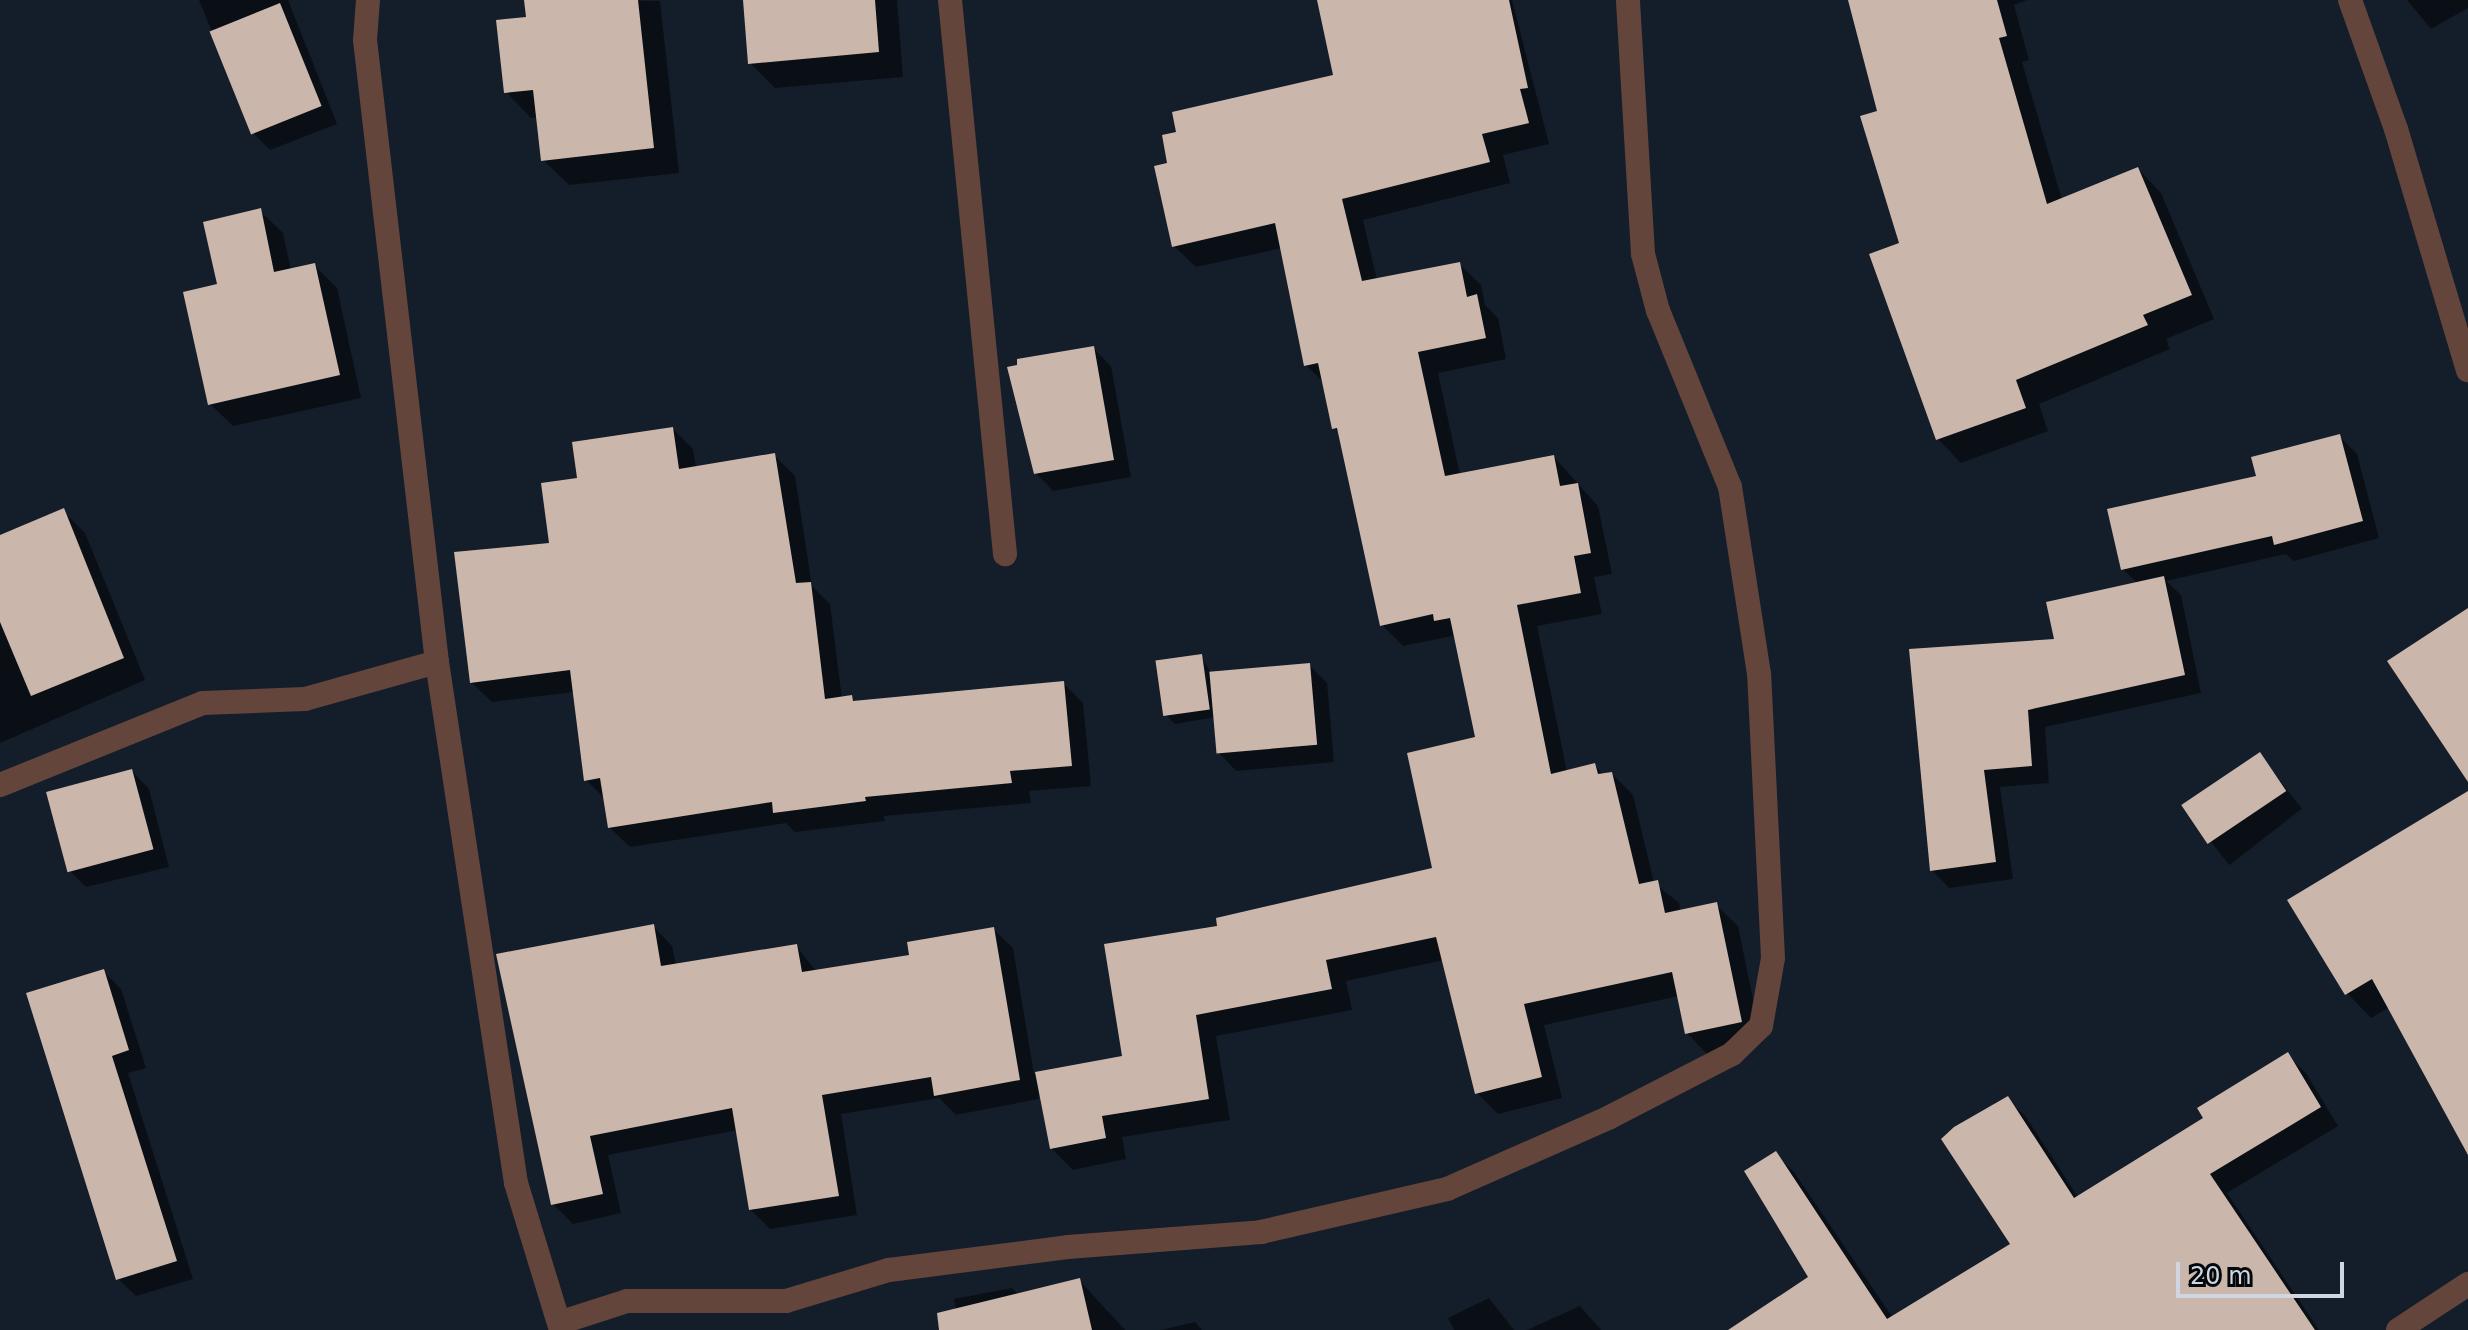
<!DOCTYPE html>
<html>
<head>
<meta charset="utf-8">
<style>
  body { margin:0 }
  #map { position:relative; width:2468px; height:1330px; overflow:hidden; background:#141d2a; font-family:"DejaVu Sans",sans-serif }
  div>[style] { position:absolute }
  .shadow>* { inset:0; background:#0007; transform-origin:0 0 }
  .building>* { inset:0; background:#cbb6ab; transform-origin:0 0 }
  .minor>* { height:24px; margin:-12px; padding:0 12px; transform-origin:12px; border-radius:12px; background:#63453b }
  span { translate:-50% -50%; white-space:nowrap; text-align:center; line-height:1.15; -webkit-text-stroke:8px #04070c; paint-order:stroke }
  .scale { position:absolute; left:2176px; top:1262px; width:168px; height:36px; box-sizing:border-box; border:4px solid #d0d6df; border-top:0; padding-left:10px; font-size:24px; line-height:28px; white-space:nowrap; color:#d0d6df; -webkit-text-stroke:6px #04070c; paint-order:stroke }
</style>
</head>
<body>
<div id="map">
  <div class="shadow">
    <i style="clip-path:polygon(199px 0,288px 0,337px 124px,270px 150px,253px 133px)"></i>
    <i style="clip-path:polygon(526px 0,660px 1px,679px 173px,569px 185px,543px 160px,538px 117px,531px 118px,506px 92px,528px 19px)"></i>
    <i style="clip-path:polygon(745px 0,897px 0,903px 77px,775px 88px,750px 63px)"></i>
    <i style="clip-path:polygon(1319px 0,1512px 0,1549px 144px,1503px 155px,1510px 183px,1363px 220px,1377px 280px,1459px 264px,1481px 285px,1485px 305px,1498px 318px,1506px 359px,1438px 373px,1460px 475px,1554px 457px,1598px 506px,1612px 574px,1594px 577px,1602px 614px,1537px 626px,1567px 772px,1595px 766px,1604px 775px,1612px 774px,1633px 795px,1654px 883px,1679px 903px,1680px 912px,1716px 905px,1738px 926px,1762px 1043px,1708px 1055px,1687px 1033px,1679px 996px,1544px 1025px,1562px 1098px,1498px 1114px,1477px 1093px,1444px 960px,1346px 981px,1352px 1010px,1216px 1036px,1230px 1120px,1122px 1137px,1126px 1159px,1073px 1170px,1051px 1148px,1041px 1089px,1038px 1099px,956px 1115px,939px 1098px,841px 1114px,857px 1215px,770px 1229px,751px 1210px,738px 1130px,608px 1155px,621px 1213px,573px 1224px,553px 1204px,653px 926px,672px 946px,676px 965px,796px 946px,817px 972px,912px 956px,993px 929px,1013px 948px,1034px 1074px,1125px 1058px,1220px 928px,1434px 870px,1478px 739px,1457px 641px,1452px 636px,1403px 646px,1382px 625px,1341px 434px,1334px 428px,1324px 383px,1306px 365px,1282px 248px,1196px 267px,1174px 246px,1170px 164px,1335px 76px)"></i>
    <i style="clip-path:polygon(1851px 0,2027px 0,2014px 5px,2029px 60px,2022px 62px,2062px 200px,2138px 169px,2161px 193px,2214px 319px,2166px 339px,2170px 349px,2039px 404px,2048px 431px,1961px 463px,1938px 439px,1880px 112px)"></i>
    <i style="clip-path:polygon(2407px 0,2468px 0,2468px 8px,2431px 29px)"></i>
    <i style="clip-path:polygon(260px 211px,283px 233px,291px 270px,314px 265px,337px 288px,361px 398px,233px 426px,210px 404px,220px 286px)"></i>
    <i style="clip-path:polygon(1093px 348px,1111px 366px,1131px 477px,1053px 491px,1036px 473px)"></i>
    <i style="clip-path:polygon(673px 429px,693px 449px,696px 468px,774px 455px,795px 476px,812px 586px,830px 604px,842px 699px,857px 703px,1063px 683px,1083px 703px,1091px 786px,1029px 791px,1031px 803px,884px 816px,885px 821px,795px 832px,786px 823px,630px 847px,609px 827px,605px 799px,586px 780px,574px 692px,492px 702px,471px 682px,551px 545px,580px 479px)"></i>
    <i style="clip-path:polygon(2339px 436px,2357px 454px,2379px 538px,2294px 561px,2286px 554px,2166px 581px,2181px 595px,2201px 693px,2045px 727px,2049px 783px,2000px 787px,2013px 879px,1949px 888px,1932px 870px,1911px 650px,2056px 640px,2138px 584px,2123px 569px,2259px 478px)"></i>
    <i style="clip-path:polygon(63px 511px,85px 533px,145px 680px,0 743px,0 538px)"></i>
    <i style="clip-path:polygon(1201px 656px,1211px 673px,1309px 665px,1327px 683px,1334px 762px,1236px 771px,1219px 753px,1216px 717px,1175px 724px,1166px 715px)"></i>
    <i style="left:2260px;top:755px;width:68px;height:92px;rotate:52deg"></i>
    <i style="clip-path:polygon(132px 771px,149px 789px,169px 867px,86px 887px,69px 870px)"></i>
    <i style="clip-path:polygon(2468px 793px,2468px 1139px,2390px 1007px,2371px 1018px,2347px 993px)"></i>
    <i style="clip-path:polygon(104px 972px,121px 989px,146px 1068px,128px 1073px,193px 1279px,136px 1296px,118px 1279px)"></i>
    <i style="clip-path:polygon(2287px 1055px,2306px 1073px,2338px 1126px,2227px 1193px,2319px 1330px,1732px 1330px,1811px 1278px,1775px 1154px,1794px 1172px,1893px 1318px,2013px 1245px,2007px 1099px,2026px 1117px,2078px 1197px,2206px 1118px)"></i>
    <i style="clip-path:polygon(1080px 1281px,1125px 1330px,960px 1330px,954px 1299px,1012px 1288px,1019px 1295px)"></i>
    <i style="clip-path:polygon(1489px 1298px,1514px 1330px,1454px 1330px,1448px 1318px)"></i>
    <i style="clip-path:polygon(1580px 1306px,1601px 1330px,1527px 1330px)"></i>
    <i style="clip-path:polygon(1195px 1322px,1202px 1330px,1161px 1330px)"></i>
  </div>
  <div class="building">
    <i style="clip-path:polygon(524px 0,638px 0,654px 148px,541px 161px,533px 90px,504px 93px,496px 20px,526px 17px)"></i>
    <i style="clip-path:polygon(743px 0,875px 0,879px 52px,748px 64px)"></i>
    <i style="clip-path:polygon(1317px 0,1509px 0,1528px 88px,1520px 89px,1529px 123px,1482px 134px,1490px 162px,1342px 199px,1362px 281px,1460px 262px,1467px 297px,1477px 294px,1486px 338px,1418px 352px,1445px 476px,1554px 455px,1560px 486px,1578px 483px,1591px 553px,1574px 556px,1581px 593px,1517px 605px,1551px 774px,1595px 763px,1598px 774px,1612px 772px,1639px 884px,1658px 880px,1665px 913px,1717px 902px,1742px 1022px,1685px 1034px,1672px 972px,1524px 1004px,1542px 1077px,1475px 1094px,1436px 937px,1326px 960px,1332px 989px,1196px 1015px,1209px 1099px,1102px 1116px,1106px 1138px,1050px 1149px,1035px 1072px,1122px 1056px,1104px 944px,1217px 926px,1216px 918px,1432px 868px,1407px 753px,1475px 737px,1450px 618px,1434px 621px,1433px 614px,1380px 626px,1337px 428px,1332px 429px,1318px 363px,1304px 366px,1275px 223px,1172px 247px,1154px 166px,1167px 163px,1162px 135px,1176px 132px,1172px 112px,1333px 75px)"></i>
    <i style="clip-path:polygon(1848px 0,1997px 0,2007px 36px,1999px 38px,2047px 204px,2138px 167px,2192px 295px,2143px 315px,2148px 325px,2016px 380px,2026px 408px,1936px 440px,1869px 254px,1899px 243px,1860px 116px,1877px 111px)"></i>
    <i style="left:280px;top:3px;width:111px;height:76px;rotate:68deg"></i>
    <i style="clip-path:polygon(261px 208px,274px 272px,315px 263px,340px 375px,208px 405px,183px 292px,217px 284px,203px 222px)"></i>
    <i style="clip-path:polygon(1094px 346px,1114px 460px,1034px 474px,1007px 367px,1017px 365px,1017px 359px)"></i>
    <i style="clip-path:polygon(673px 427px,679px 469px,775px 453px,796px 583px,811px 582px,825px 699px,852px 695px,853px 701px,1064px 681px,1072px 766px,1010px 771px,1012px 783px,865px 797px,866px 801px,773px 813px,772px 802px,608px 828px,600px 778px,584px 781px,570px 670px,470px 683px,454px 552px,549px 543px,541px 483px,577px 478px,572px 442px)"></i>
    <i style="clip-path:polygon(2340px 434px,2363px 521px,2274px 545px,2272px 536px,2121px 570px,2107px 509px,2256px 476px,2251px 457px)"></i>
    <i style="clip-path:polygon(64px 508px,124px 658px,31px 696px,0 622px,0 535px)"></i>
    <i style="clip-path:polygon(2164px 576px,2185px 675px,2028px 710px,2032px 766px,1984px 770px,1996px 862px,1930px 871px,1909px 649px,2054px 639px,2046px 602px)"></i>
    <i style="clip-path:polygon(2468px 608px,2468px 782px,2387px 661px)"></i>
    <i style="left:1202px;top:654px;width:56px;height:47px;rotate:82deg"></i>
    <i style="left:1310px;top:663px;width:82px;height:101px;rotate:85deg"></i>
    <i style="left:2260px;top:752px;width:47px;height:95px;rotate:56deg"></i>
    <i style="left:132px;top:769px;width:83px;height:89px;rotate:75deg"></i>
    <i style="clip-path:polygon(2468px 791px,2468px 1155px,2372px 979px,2345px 995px,2287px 900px)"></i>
    <i style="clip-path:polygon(654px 924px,661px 966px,797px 944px,802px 972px,909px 955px,907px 942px,994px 927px,1020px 1080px,934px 1096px,931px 1077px,822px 1095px,839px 1196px,749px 1210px,732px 1108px,590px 1136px,603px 1194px,551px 1205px,496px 954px)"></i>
    <i style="clip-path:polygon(104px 969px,129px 1050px,112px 1056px,177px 1261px,116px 1280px,26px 993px)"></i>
    <i style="clip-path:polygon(2288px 1052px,2321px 1107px,2210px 1174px,2315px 1330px,1728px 1330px,1808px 1277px,1744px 1171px,1776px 1151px,1887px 1319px,2010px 1244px,1941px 1139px,1954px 1127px,2008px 1096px,2074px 1198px,2203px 1118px,2197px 1108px)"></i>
    <i style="clip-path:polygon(1080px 1278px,1092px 1330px,939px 1330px,937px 1313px)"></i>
  </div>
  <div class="minor">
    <i style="left:368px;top:0;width:40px;rotate:94.3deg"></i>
    <i style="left:365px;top:40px;width:626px;rotate:83.4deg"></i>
    <i style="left:437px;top:662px;width:527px;rotate:81.38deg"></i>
    <i style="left:516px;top:1183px;width:154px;rotate:73deg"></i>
    <i style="left:950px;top:0;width:557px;rotate:84.33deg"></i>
    <i style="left:2350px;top:0;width:137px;rotate:70.4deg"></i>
    <i style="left:2396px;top:129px;width:252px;rotate:73.4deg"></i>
    <i style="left:0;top:785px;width:219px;rotate:-22deg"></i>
    <i style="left:203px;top:703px;width:102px;rotate:-2.2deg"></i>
    <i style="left:305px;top:699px;width:137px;rotate:-15.7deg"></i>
    <i style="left:562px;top:1322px;width:68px;rotate:-17.9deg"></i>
    <i style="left:627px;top:1301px;width:159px"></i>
    <i style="left:786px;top:1301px;width:108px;rotate:-16.8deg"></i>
    <i style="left:889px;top:1270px;width:180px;rotate:-7.3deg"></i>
    <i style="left:1068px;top:1247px;width:194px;rotate:-4.4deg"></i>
    <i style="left:1261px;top:1232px;width:191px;rotate:-13deg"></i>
    <i style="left:1447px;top:1189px;width:178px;rotate:-23.8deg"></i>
    <i style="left:1610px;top:1117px;width:137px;rotate:-27.3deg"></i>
    <i style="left:1732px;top:1054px;width:40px;rotate:-44deg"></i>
    <i style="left:1761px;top:1026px;width:69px;rotate:-80deg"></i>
    <i style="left:1773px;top:958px;width:284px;rotate:-92.8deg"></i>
    <i style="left:1759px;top:674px;width:189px;rotate:-98.8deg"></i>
    <i style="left:1730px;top:487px;width:190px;rotate:-112.2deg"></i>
    <i style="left:1658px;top:311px;width:59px;rotate:-104.7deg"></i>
    <i style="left:1643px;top:254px;width:254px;rotate:-93.4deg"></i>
    <i style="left:2398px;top:1330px;width:84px;rotate:-33.3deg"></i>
  </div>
  <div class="scale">20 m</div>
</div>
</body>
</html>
